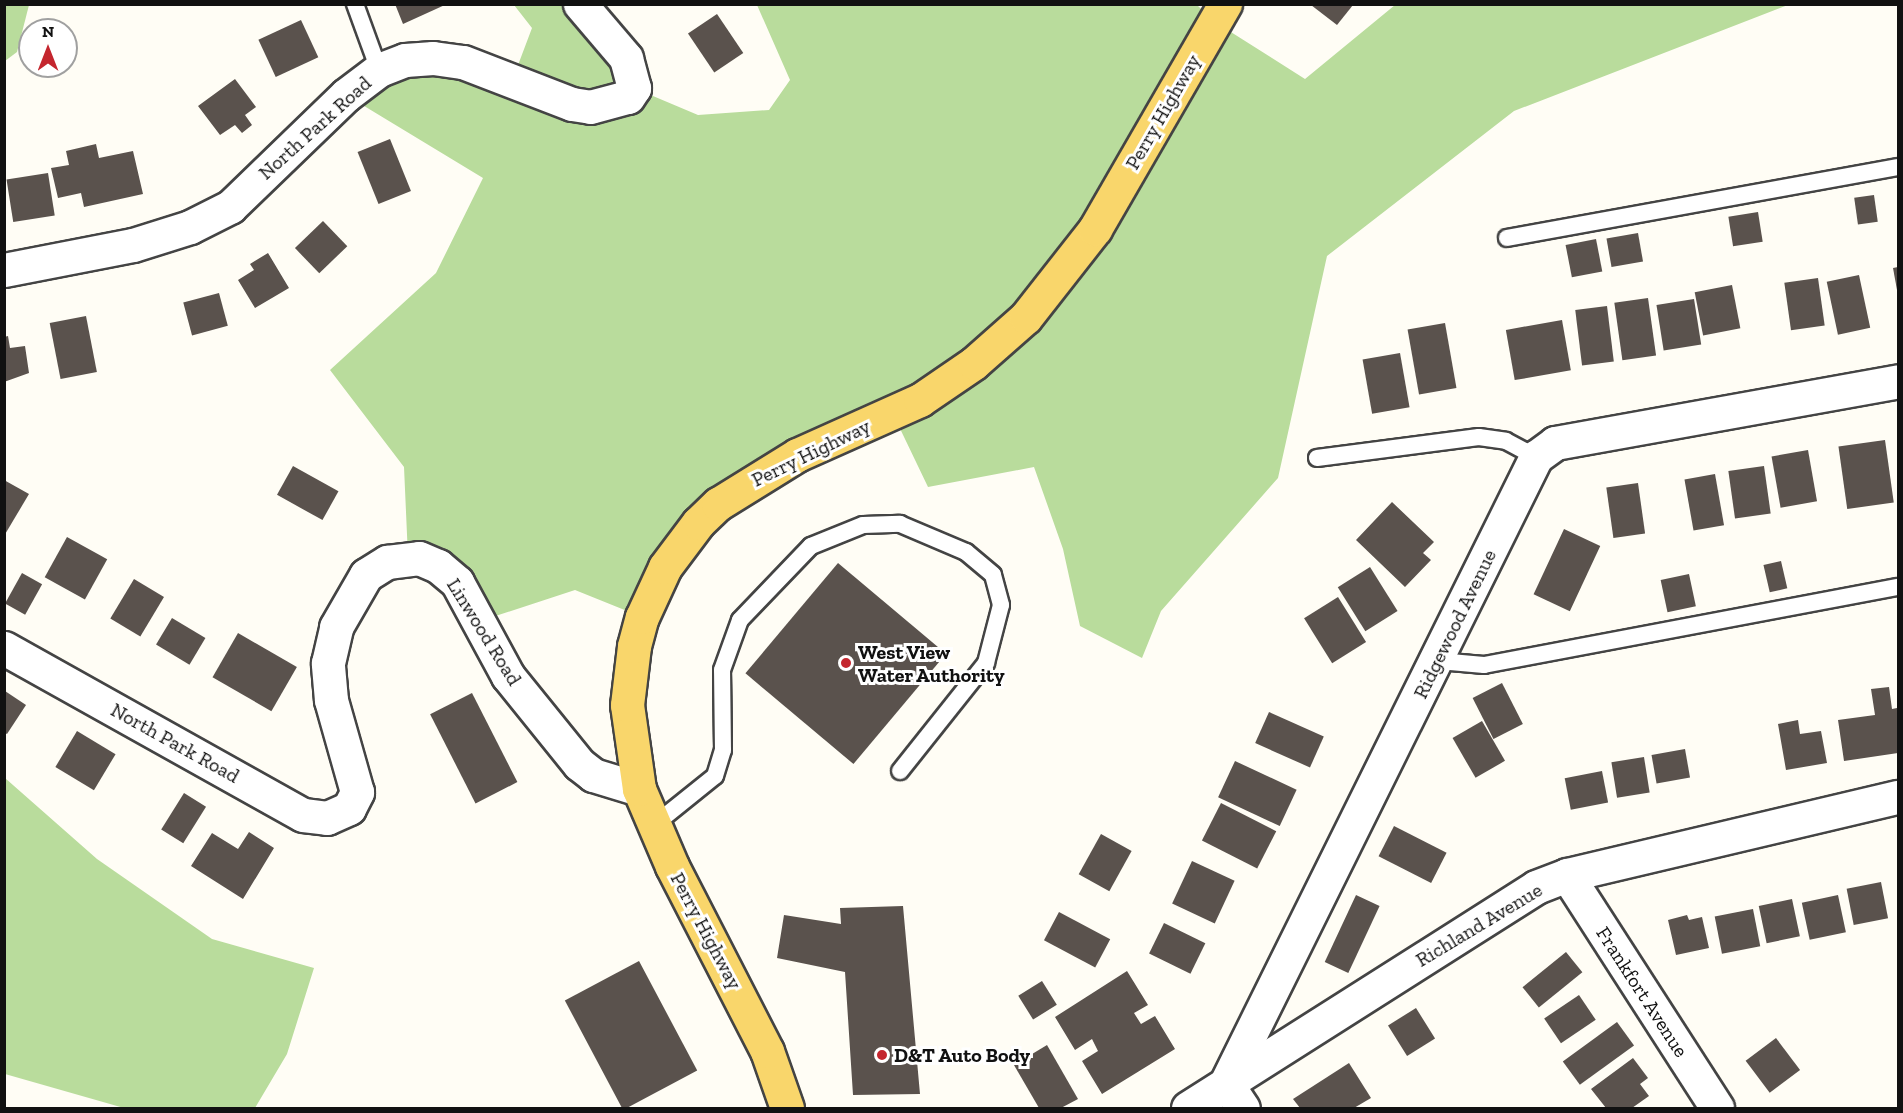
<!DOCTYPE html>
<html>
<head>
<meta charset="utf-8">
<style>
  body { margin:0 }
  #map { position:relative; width:1903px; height:1113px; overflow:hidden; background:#fffdf5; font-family:"Zilla Slab",serif }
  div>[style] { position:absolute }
  .forest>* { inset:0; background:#b9dc9c }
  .building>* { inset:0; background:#5a524d; transform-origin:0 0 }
  .roads { filter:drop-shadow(2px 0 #444) drop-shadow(-2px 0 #444) drop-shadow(0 2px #444) drop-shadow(0 -2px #444) }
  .lane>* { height:16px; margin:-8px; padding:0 8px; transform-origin:8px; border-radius:8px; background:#fff }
  .street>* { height:33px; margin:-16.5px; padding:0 16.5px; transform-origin:16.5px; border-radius:16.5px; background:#fff }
  .primary>* { height:33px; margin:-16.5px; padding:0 16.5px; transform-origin:16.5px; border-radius:16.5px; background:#f9d66b }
  .dots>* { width:16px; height:16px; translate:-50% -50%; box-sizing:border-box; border:3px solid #fff; border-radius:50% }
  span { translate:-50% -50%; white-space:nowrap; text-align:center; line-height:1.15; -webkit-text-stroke:6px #fff; paint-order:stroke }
  .street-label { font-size:20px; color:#111 }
  .poi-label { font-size:20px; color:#111; font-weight:700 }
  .left { translate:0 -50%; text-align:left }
  .frame { position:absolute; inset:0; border:6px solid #111; pointer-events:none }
  .north { position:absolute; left:18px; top:18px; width:60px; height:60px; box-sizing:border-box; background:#fff; border:2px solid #a0a0a0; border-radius:50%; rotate:0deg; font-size:16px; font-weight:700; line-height:24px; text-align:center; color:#111 }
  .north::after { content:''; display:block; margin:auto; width:21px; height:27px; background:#c4262e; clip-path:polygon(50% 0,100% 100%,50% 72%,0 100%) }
</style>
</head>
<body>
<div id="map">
  <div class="forest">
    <i style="clip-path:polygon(5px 4px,29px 5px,17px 52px,5px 61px)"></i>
    <i style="clip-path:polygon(514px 5px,580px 5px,634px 88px,698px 115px,769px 110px,790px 80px,757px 5px,1197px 5px,1215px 22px,1305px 79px,1395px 5px,1788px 5px,1514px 111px,1327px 256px,1278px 478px,1161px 611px,1142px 658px,1080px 626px,1063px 549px,1034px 467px,928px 487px,893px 414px,741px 487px,642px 617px,575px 590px,477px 622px,408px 557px,404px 467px,330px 370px,436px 273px,483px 178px,346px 95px,405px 60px,512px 81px,532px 28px)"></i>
    <i style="clip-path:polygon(5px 778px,97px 859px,212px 939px,314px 968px,287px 1054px,255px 1108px,124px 1108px,5px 1074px)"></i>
  </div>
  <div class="building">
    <i style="clip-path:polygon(395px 4px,447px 4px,403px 24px)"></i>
    <i style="clip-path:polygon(1311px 5px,1353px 5px,1337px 25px)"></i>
    <i style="left:717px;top:14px;width:47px;height:35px;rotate:56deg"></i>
    <i style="left:301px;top:20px;width:41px;height:47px;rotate:65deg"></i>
    <i style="clip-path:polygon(235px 79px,256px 107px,245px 115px,252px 125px,242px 133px,235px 125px,220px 135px,198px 106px)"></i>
    <i style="left:390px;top:139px;width:56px;height:35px;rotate:68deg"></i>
    <i style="clip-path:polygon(96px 144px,99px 158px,133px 151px,143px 194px,84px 207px,81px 193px,58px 198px,51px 168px,69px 165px,66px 151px)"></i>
    <i style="left:48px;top:173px;width:43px;height:42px;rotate:81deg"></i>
    <i style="left:1874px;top:195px;width:27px;height:20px;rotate:82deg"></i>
    <i style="left:1758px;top:212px;width:30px;height:30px;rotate:81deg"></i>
    <i style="left:323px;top:221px;width:35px;height:39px;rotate:46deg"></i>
    <i style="left:1638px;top:233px;width:29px;height:32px;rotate:80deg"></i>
    <i style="left:1596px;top:239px;width:33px;height:31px;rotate:79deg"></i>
    <i style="clip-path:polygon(268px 253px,289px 288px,255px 308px,238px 280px,254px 270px,250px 264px)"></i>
    <i style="clip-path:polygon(1898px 267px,1898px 290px,1897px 290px,1893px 268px)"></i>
    <i style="left:1859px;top:275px;width:54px;height:33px;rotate:78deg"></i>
    <i style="left:1818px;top:278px;width:48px;height:34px;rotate:82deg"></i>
    <i style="left:1732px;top:285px;width:44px;height:38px;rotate:79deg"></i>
    <i style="left:219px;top:293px;width:34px;height:37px;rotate:75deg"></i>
    <i style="left:1648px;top:298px;width:58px;height:34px;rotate:82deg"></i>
    <i style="left:1694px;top:299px;width:46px;height:38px;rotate:81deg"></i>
    <i style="left:1607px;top:306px;width:56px;height:32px;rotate:83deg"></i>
    <i style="left:86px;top:316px;width:57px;height:37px;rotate:79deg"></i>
    <i style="left:1562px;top:320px;width:51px;height:57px;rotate:80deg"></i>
    <i style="left:1445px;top:323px;width:66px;height:38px;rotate:80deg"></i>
    <i style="clip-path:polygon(8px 336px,10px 348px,25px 346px,29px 373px,4px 382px,4px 337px)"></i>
    <i style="left:1400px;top:353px;width:55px;height:38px;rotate:80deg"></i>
    <i style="left:1885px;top:440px;width:63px;height:47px;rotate:82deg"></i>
    <i style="left:1808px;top:450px;width:52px;height:37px;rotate:80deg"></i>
    <i style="left:293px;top:466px;width:52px;height:33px;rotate:29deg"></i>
    <i style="left:1764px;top:466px;width:48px;height:36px;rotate:82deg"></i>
    <i style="left:1715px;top:474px;width:52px;height:31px;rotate:80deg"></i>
    <i style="clip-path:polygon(4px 480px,29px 494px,4px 536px)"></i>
    <i style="left:1638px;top:483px;width:51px;height:32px;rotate:82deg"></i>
    <i style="clip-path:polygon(1392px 502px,1434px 542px,1423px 553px,1431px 560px,1405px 587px,1356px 540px)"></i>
    <i style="left:1564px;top:529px;width:40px;height:72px;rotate:25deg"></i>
    <i style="left:67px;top:537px;width:46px;height:46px;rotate:29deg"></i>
    <i style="left:1781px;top:561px;width:28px;height:18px;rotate:77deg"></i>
    <i style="left:838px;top:563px;width:141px;height:144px;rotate:40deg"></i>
    <i style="left:1370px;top:567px;width:52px;height:38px;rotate:58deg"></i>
    <i style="left:22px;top:573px;width:23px;height:35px;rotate:29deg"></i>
    <i style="left:1689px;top:574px;width:33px;height:29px;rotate:78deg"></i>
    <i style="left:134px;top:579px;width:35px;height:46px;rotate:31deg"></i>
    <i style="left:1338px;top:597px;width:53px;height:40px;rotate:58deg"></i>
    <i style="left:172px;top:618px;width:39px;height:31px;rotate:31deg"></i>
    <i style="left:238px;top:633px;width:68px;height:51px;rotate:30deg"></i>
    <i style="left:1502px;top:683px;width:46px;height:33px;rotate:63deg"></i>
    <i style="clip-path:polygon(1889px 687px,1892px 709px,1897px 708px,1898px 716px,1898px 753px,1844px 761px,1838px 720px,1875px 715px,1871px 689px)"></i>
    <i style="clip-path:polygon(5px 691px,26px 705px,7px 734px,5px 733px)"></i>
    <i style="left:472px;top:693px;width:100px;height:47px;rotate:63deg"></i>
    <i style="left:1269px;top:712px;width:60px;height:34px;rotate:24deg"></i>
    <i style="clip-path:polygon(1798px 720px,1800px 734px,1821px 731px,1827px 763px,1786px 770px,1778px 724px)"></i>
    <i style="left:1482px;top:721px;width:46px;height:34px;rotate:60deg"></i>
    <i style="left:77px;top:731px;width:45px;height:42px;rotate:31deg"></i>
    <i style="left:1685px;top:749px;width:29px;height:34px;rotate:80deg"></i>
    <i style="left:1644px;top:757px;width:36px;height:33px;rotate:81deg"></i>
    <i style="left:1235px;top:761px;width:68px;height:40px;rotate:25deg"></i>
    <i style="left:1602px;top:771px;width:32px;height:38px;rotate:79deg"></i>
    <i style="left:184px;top:793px;width:26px;height:43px;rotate:32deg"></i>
    <i style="left:1221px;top:803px;width:62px;height:42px;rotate:27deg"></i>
    <i style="left:1394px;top:826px;width:59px;height:34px;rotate:27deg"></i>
    <i style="clip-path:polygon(249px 832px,274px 848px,243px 899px,191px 866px,212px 833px,238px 849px)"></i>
    <i style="left:1101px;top:834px;width:35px;height:46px;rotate:29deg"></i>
    <i style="left:1192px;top:861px;width:47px;height:47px;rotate:25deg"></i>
    <i style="left:1881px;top:882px;width:37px;height:35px;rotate:79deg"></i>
    <i style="left:1356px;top:895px;width:26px;height:74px;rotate:25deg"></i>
    <i style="left:1838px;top:895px;width:38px;height:37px;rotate:78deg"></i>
    <i style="left:1792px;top:899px;width:38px;height:34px;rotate:78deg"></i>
    <i style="clip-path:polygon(903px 906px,920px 1094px,853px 1095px,845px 972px,777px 958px,784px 915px,841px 924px,840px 908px)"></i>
    <i style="left:1753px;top:909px;width:38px;height:39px;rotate:79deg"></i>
    <i style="left:1059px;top:912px;width:58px;height:32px;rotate:28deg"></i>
    <i style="clip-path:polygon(1687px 915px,1689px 920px,1702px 917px,1709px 948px,1676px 955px,1668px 920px)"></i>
    <i style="left:1164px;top:923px;width:46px;height:34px;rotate:26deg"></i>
    <i style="left:1566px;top:952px;width:26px;height:56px;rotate:51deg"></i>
    <i style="left:639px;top:961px;width:124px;height:84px;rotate:62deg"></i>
    <i style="clip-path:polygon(1127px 971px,1148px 1005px,1134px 1013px,1141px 1024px,1155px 1016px,1175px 1049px,1102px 1094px,1082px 1061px,1098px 1051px,1092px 1039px,1075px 1050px,1055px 1017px)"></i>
    <i style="left:1042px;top:981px;width:28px;height:28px;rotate:58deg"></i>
    <i style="left:1579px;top:995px;width:30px;height:42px;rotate:56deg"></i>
    <i style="left:1416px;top:1008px;width:36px;height:33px;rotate:58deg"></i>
    <i style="left:1617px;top:1022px;width:29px;height:67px;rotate:54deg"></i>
    <i style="left:1776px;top:1038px;width:40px;height:38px;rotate:53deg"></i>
    <i style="clip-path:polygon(1047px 1045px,1078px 1099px,1061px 1108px,1039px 1108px,1014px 1065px)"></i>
    <i style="clip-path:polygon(1633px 1058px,1648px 1078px,1640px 1084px,1649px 1096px,1632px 1108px,1606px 1108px,1591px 1089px)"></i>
    <i style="clip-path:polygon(1349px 1063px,1371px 1098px,1354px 1108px,1300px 1108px,1293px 1099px)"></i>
  </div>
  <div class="roads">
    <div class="lane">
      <i style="left:355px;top:4px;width:70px;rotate:70deg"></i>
      <i style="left:1507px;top:238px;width:397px;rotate:-10.3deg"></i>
      <i style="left:1317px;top:458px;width:163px;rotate:-7.4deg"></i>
      <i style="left:1479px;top:437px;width:27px;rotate:8deg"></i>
      <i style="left:1506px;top:441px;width:34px;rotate:28deg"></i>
      <i style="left:1439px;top:661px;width:45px;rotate:5.1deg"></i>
      <i style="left:1484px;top:665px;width:421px;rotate:-10.7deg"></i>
      <i style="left:654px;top:825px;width:78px;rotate:-38.8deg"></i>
      <i style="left:715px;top:776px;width:27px;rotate:-73deg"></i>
      <i style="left:723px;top:750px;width:80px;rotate:-90.7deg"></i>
      <i style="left:722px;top:670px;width:53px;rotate:-70.2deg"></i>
      <i style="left:740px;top:620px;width:103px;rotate:-46.2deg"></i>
      <i style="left:811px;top:546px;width:56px;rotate:-22deg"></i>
      <i style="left:863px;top:525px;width:37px;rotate:-2deg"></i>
      <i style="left:900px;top:524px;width:72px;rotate:23deg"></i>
      <i style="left:966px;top:552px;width:35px;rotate:40deg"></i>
      <i style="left:993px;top:575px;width:31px;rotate:75deg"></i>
      <i style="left:1001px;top:605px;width:60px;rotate:104.5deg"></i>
      <i style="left:986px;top:663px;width:138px;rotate:128.5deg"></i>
    </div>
    <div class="street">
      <i style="left:4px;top:270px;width:131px;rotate:-11deg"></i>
      <i style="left:133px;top:245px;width:60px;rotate:-17.5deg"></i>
      <i style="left:190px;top:227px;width:45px;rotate:-26.6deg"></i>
      <i style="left:230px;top:207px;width:161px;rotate:-44deg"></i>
      <i style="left:346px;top:95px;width:41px;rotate:-37.1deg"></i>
      <i style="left:379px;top:70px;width:28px;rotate:-21deg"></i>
      <i style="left:405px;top:60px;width:28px;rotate:-4deg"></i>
      <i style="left:433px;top:58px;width:30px;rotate:8deg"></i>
      <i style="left:463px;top:62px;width:117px;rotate:21.1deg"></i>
      <i style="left:572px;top:104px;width:18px;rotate:9deg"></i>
      <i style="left:590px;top:107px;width:39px;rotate:-15deg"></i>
      <i style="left:628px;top:97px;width:11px;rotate:-56deg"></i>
      <i style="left:634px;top:88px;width:31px;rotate:-105deg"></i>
      <i style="left:626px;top:58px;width:71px;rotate:-130.4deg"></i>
      <i style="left:4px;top:648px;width:342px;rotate:29.2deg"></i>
      <i style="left:303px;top:815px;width:24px;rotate:7deg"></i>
      <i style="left:327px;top:818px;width:24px;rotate:-24deg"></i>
      <i style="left:349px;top:808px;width:18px;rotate:-63deg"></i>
      <i style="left:357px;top:792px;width:96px;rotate:-105.8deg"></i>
      <i style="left:331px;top:700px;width:37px;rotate:-95deg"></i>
      <i style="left:328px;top:663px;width:37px;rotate:-77deg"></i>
      <i style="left:336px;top:627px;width:60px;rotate:-60deg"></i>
      <i style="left:366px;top:575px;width:25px;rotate:-32deg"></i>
      <i style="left:387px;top:562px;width:32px;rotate:-7deg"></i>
      <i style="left:419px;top:558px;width:21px;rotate:23deg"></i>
      <i style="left:438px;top:566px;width:25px;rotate:40deg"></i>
      <i style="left:457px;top:582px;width:107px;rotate:61.5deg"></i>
      <i style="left:508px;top:676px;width:113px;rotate:51.1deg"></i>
      <i style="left:579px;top:764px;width:18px;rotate:38deg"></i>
      <i style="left:593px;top:775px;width:48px;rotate:16.9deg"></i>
      <i style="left:1567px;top:875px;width:277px;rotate:57.2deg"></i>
      <i style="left:1226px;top:1083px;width:699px;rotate:-63.66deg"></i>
      <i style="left:1536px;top:457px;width:24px;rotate:-36deg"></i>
      <i style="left:1555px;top:443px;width:349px;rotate:-10.2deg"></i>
      <i style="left:1226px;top:1083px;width:30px;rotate:56deg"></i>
      <i style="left:1188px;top:1108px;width:412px;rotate:-32.4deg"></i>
      <i style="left:1536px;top:887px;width:33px;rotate:-21deg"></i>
      <i style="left:1567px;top:875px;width:340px;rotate:-13.3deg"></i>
    </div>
    <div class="primary">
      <i style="left:787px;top:1108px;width:60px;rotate:-109.3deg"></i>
      <i style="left:767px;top:1051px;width:208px;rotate:-117.2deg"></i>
      <i style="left:672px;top:866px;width:84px;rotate:-113.2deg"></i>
      <i style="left:639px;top:789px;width:85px;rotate:-98.1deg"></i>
      <i style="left:627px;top:705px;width:59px;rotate:-83.2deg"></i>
      <i style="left:634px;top:646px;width:30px;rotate:-75deg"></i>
      <i style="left:642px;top:617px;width:55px;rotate:-65.3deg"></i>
      <i style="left:665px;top:567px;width:55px;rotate:-53.1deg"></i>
      <i style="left:698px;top:523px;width:28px;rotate:-44deg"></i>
      <i style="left:718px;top:504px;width:93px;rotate:-31.8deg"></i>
      <i style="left:797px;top:455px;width:135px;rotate:-24.1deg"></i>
      <i style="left:920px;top:400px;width:65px;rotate:-34.4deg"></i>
      <i style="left:974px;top:363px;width:69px;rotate:-41.5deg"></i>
      <i style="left:1026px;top:317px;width:112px;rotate:-51.9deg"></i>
      <i style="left:1095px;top:229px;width:260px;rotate:-60deg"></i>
    </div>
  </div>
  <div class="dots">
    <i style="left:846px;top:663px;background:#c4262e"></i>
    <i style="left:882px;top:1055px;background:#c4262e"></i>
  </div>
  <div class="street-label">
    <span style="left:1163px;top:112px;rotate:-60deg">Perry Highway</span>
    <span style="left:315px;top:128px;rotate:-42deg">North Park Road</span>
    <span style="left:811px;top:453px;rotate:-26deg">Perry Highway</span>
    <span style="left:1455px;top:624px;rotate:-64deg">Ridgewood Avenue</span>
    <span style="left:484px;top:632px;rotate:58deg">Linwood Road</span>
    <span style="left:175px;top:743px;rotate:29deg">North Park Road</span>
    <span style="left:1479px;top:925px;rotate:-31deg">Richland Avenue</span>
    <span style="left:706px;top:931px;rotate:62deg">Perry Highway</span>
    <span style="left:1642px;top:992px;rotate:57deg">Frankfort Avenue</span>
  </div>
  <div class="poi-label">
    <span class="left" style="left:858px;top:664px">West View<br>Water Authority</span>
    <span class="left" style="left:894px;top:1055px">D&amp;T Auto Body</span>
  </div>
  <div class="frame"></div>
  <div class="north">N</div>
</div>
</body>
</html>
